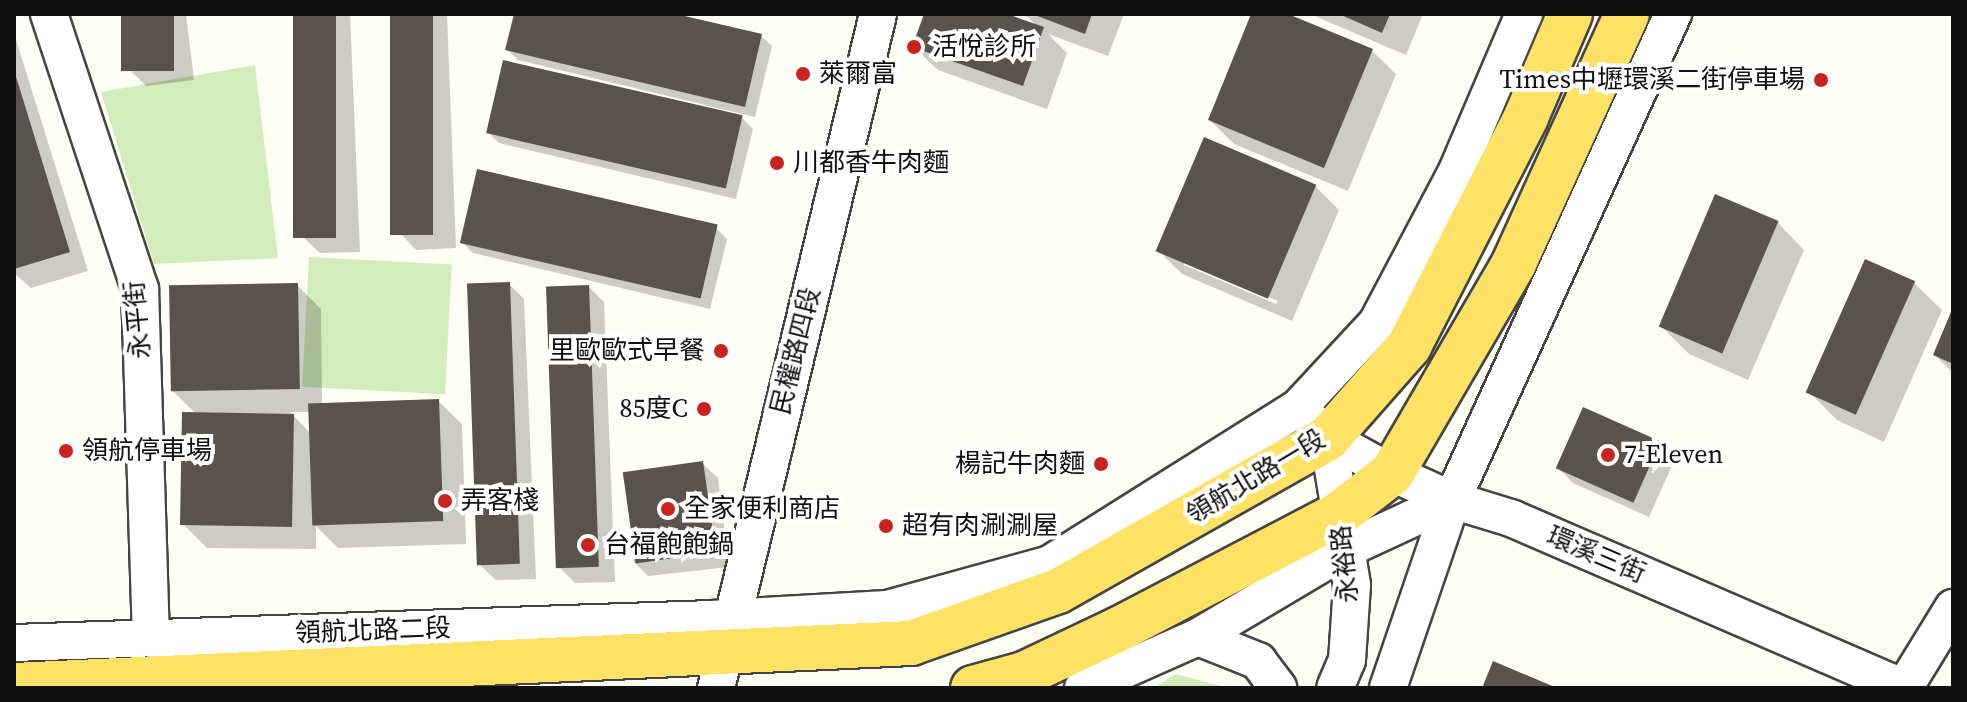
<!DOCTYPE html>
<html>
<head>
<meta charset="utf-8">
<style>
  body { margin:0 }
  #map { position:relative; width:1967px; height:702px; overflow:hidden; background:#fffef5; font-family:"Source Serif 4","Noto Sans TC",serif }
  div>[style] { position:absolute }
  .green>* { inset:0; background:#d2edbb; transform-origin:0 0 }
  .shadow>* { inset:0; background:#0003 }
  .building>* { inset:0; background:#5a534c; transform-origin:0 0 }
  .roads { filter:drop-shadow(2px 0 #444) drop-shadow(-2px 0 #444) drop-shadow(0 2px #444) drop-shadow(0 -2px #444) }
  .minor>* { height:36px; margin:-18px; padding:0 18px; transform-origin:18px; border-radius:18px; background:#fff }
  .major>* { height:44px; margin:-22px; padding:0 22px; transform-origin:22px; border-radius:22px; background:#fee266 }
  .dots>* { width:22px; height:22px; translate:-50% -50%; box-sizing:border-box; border:4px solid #fff; border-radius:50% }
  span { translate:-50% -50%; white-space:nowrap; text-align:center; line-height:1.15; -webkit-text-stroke:8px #fff; paint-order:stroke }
  .poi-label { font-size:26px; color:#111 }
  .left { translate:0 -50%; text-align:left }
  .right { translate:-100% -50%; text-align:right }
  .street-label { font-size:26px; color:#111 }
  .frame { position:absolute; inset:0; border:16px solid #111; pointer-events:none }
</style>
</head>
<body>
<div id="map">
  <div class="green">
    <i style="clip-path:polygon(255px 65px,278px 258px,154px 264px,101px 92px)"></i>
    <i style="left:309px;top:257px;width:143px;height:130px;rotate:3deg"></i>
    <i style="clip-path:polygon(1175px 674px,1221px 686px,1223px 688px,1154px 688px)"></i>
  </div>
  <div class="shadow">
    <i style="clip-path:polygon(124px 14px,186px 14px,194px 80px,146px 86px,130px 70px)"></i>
    <i style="clip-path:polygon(295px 14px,350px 14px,360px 252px,320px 253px,304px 238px)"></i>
    <i style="clip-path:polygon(392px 14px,447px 14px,456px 248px,416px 250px,401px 234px)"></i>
    <i style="clip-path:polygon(516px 14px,670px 14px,761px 36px,772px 46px,755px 117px,518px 60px,508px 50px)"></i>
    <i style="clip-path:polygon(926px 14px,1001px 14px,1038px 27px,1024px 14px,1124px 14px,1108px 56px,1048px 34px,1067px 53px,1047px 109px,938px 70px,914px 47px)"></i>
    <i style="clip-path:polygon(1253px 14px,1283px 14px,1372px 51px,1396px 74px,1348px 191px,1234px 144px,1210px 120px)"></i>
    <i style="clip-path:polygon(1310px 14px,1423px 14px,1406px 55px)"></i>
    <i style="clip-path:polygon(14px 33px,88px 271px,31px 288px,14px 273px)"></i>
    <i style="clip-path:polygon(742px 118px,753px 129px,736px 199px,499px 143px,488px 132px)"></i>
    <i style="clip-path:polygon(evenodd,1315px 186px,1339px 210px,1292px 321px,1182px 274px,1158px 250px,1315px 186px,1184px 260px,1278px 301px,1276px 304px,1184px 265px,1184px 260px)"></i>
    <i style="clip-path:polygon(1777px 222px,1804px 250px,1748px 380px,1689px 354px,1662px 327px)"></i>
    <i style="clip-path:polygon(716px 228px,727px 239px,710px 309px,473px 253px,462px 242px)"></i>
    <i style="clip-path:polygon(1866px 262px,1914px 283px,1942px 310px,1884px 442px,1837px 420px,1810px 393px)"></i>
    <i style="clip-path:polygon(509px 284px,524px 299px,536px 579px,496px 580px,480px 565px)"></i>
    <i style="clip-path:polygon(evenodd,297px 285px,321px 309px,322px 405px,438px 401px,462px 424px,466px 544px,338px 548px,316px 526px,316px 549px,207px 548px,183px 524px,197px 415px,172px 390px,297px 285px,290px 412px,310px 412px,311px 434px,290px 412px)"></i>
    <i style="clip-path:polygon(589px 287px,604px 302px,615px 582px,575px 583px,560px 568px)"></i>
    <i style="clip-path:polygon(1953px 312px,1953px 373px,1935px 355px)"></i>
    <i style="clip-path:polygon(1659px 443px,1675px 459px,1649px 517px,1573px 483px,1558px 468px)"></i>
    <i style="clip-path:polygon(702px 463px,718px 478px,729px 567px,648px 576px,633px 561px)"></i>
  </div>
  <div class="building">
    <i style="left:121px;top:14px;width:53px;height:57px"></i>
    <i style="left:293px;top:14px;width:43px;height:224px"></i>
    <i style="left:390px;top:14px;width:43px;height:221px"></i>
    <i style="clip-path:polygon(514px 14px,676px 14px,762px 34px,745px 107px,505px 50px)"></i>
    <i style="clip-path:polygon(924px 14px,1007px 14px,1044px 27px,1023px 86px,912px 47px)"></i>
    <i style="clip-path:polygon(1032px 14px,1092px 14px,1085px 34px)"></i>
    <i style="clip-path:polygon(1251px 14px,1288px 14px,1373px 49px,1324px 168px,1208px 120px)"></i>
    <i style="clip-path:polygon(1339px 14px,1390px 14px,1382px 33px)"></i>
    <i style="left:503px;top:60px;width:246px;height:75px;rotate:13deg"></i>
    <i style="clip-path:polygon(14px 70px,70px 252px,14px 269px)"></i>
    <i style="left:1204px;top:137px;width:122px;height:124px;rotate:23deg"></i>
    <i style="left:477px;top:169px;width:247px;height:76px;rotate:13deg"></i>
    <i style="left:1715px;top:194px;width:69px;height:144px;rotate:23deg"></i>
    <i style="left:1865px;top:259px;width:55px;height:146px;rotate:24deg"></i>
    <i style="left:510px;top:282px;width:282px;height:43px;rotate:88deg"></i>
    <i style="left:298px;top:283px;width:106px;height:129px;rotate:89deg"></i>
    <i style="left:589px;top:285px;width:282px;height:43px;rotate:88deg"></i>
    <i style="clip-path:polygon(1953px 307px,1953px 364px,1933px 355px)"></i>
    <i style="left:439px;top:399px;width:122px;height:131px;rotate:88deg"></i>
    <i style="left:1583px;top:407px;width:85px;height:67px;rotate:24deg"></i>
    <i style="left:182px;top:412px;width:112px;height:113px;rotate:1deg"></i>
    <i style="left:703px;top:461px;width:92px;height:81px;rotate:82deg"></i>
    <i style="clip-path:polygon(1493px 661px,1557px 688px,1482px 688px)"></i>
  </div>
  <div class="roads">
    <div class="minor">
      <i style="left:49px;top:14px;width:290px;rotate:71.7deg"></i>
      <i style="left:140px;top:289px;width:350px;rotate:88.2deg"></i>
      <i style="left:1310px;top:419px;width:26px;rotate:47deg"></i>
      <i style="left:1328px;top:438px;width:73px;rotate:28.7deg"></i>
      <i style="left:1392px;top:473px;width:66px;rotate:24.2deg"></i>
      <i style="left:1452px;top:500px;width:62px;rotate:17deg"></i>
      <i style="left:1511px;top:518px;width:427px;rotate:23.4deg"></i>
      <i style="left:1328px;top:438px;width:149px;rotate:80.7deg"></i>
      <i style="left:1352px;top:585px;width:75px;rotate:93.8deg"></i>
      <i style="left:1347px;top:660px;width:30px;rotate:113deg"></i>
      <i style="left:1198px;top:637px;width:65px;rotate:21.8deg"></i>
      <i style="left:1258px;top:661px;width:34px;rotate:53deg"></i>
      <i style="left:14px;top:643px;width:697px;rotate:-1.97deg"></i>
      <i style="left:711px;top:619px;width:176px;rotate:-3.3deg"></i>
      <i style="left:887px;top:609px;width:169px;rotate:-15.4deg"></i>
      <i style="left:1050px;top:564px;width:294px;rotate:-32.2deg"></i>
      <i style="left:1299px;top:407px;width:115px;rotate:-47.1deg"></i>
      <i style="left:1377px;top:323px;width:172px;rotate:-62.2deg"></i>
      <i style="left:1457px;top:171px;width:171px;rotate:-66.9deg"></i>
      <i style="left:716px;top:688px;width:693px;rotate:-76.48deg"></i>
      <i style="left:1083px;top:688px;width:126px;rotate:-23.9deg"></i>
      <i style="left:1198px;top:637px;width:172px;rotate:-30.7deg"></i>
      <i style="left:1346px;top:549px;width:117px;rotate:-24.8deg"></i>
      <i style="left:1452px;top:500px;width:534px;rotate:-65.55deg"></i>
      <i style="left:1388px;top:688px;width:199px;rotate:-71.2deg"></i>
      <i style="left:1904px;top:688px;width:94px;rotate:-58.5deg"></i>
    </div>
    <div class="major">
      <i style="left:14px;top:685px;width:898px;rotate:-2.68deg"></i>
      <i style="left:911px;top:643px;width:156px;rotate:-19.5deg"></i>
      <i style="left:1058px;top:591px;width:310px;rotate:-29.5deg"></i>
      <i style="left:1328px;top:438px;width:123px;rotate:-48.6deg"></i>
      <i style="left:1409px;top:346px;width:257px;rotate:-62.9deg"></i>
      <i style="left:1526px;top:117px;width:112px;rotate:-66.9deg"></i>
      <i style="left:973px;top:688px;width:53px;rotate:-15.4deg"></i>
      <i style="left:1024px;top:674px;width:105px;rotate:-25.3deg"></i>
      <i style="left:1119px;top:629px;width:248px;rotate:-27.6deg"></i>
      <i style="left:1339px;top:514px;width:67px;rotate:-37.7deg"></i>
      <i style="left:1392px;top:473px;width:243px;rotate:-59.8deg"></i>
      <i style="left:1514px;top:263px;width:273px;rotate:-65.6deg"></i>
    </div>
  </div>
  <div class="dots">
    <i style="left:914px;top:47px;background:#c92320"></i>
    <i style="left:803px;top:74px;background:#c92320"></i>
    <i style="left:1821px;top:80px;background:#c92320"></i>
    <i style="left:777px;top:163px;background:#c92320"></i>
    <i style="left:721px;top:351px;background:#c92320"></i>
    <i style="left:704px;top:409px;background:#c92320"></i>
    <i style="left:66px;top:451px;background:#c92320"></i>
    <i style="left:1608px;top:455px;background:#c92320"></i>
    <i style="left:1101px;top:464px;background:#c92320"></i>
    <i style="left:445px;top:501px;background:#c92320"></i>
    <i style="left:668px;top:509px;background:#c92320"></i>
    <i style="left:886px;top:526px;background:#c92320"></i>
    <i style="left:588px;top:545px;background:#c92320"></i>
  </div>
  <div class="poi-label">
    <span class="left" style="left:932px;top:47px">活悅診所</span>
    <span class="left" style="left:819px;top:74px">萊爾富</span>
    <span class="right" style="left:1805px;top:80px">Times中壢環溪二街停車場</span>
    <span class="left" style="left:793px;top:163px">川都香牛肉麵</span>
    <span class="right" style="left:705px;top:351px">里歐歐式早餐</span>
    <span class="right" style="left:688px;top:409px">85度C</span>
    <span class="left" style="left:82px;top:451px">領航停車場</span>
    <span class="left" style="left:1624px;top:455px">7-Eleven</span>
    <span class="right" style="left:1085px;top:464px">楊記牛肉麵</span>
    <span class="left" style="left:461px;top:501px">弄客棧</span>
    <span class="left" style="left:684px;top:509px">全家便利商店</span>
    <span class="left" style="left:902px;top:526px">超有肉涮涮屋</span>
    <span class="left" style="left:604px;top:545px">台福飽飽鍋</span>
  </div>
  <div class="street-label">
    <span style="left:138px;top:320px;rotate:-95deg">永平街</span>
    <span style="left:796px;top:351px;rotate:-76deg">民權路四段</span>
    <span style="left:1256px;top:477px;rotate:-31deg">領航北路一段</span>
    <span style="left:1596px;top:555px;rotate:23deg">環溪三街</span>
    <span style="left:1345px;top:564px;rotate:-96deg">永裕路</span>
    <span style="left:373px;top:631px;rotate:-2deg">領航北路二段</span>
  </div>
  <div class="frame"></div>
</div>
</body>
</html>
